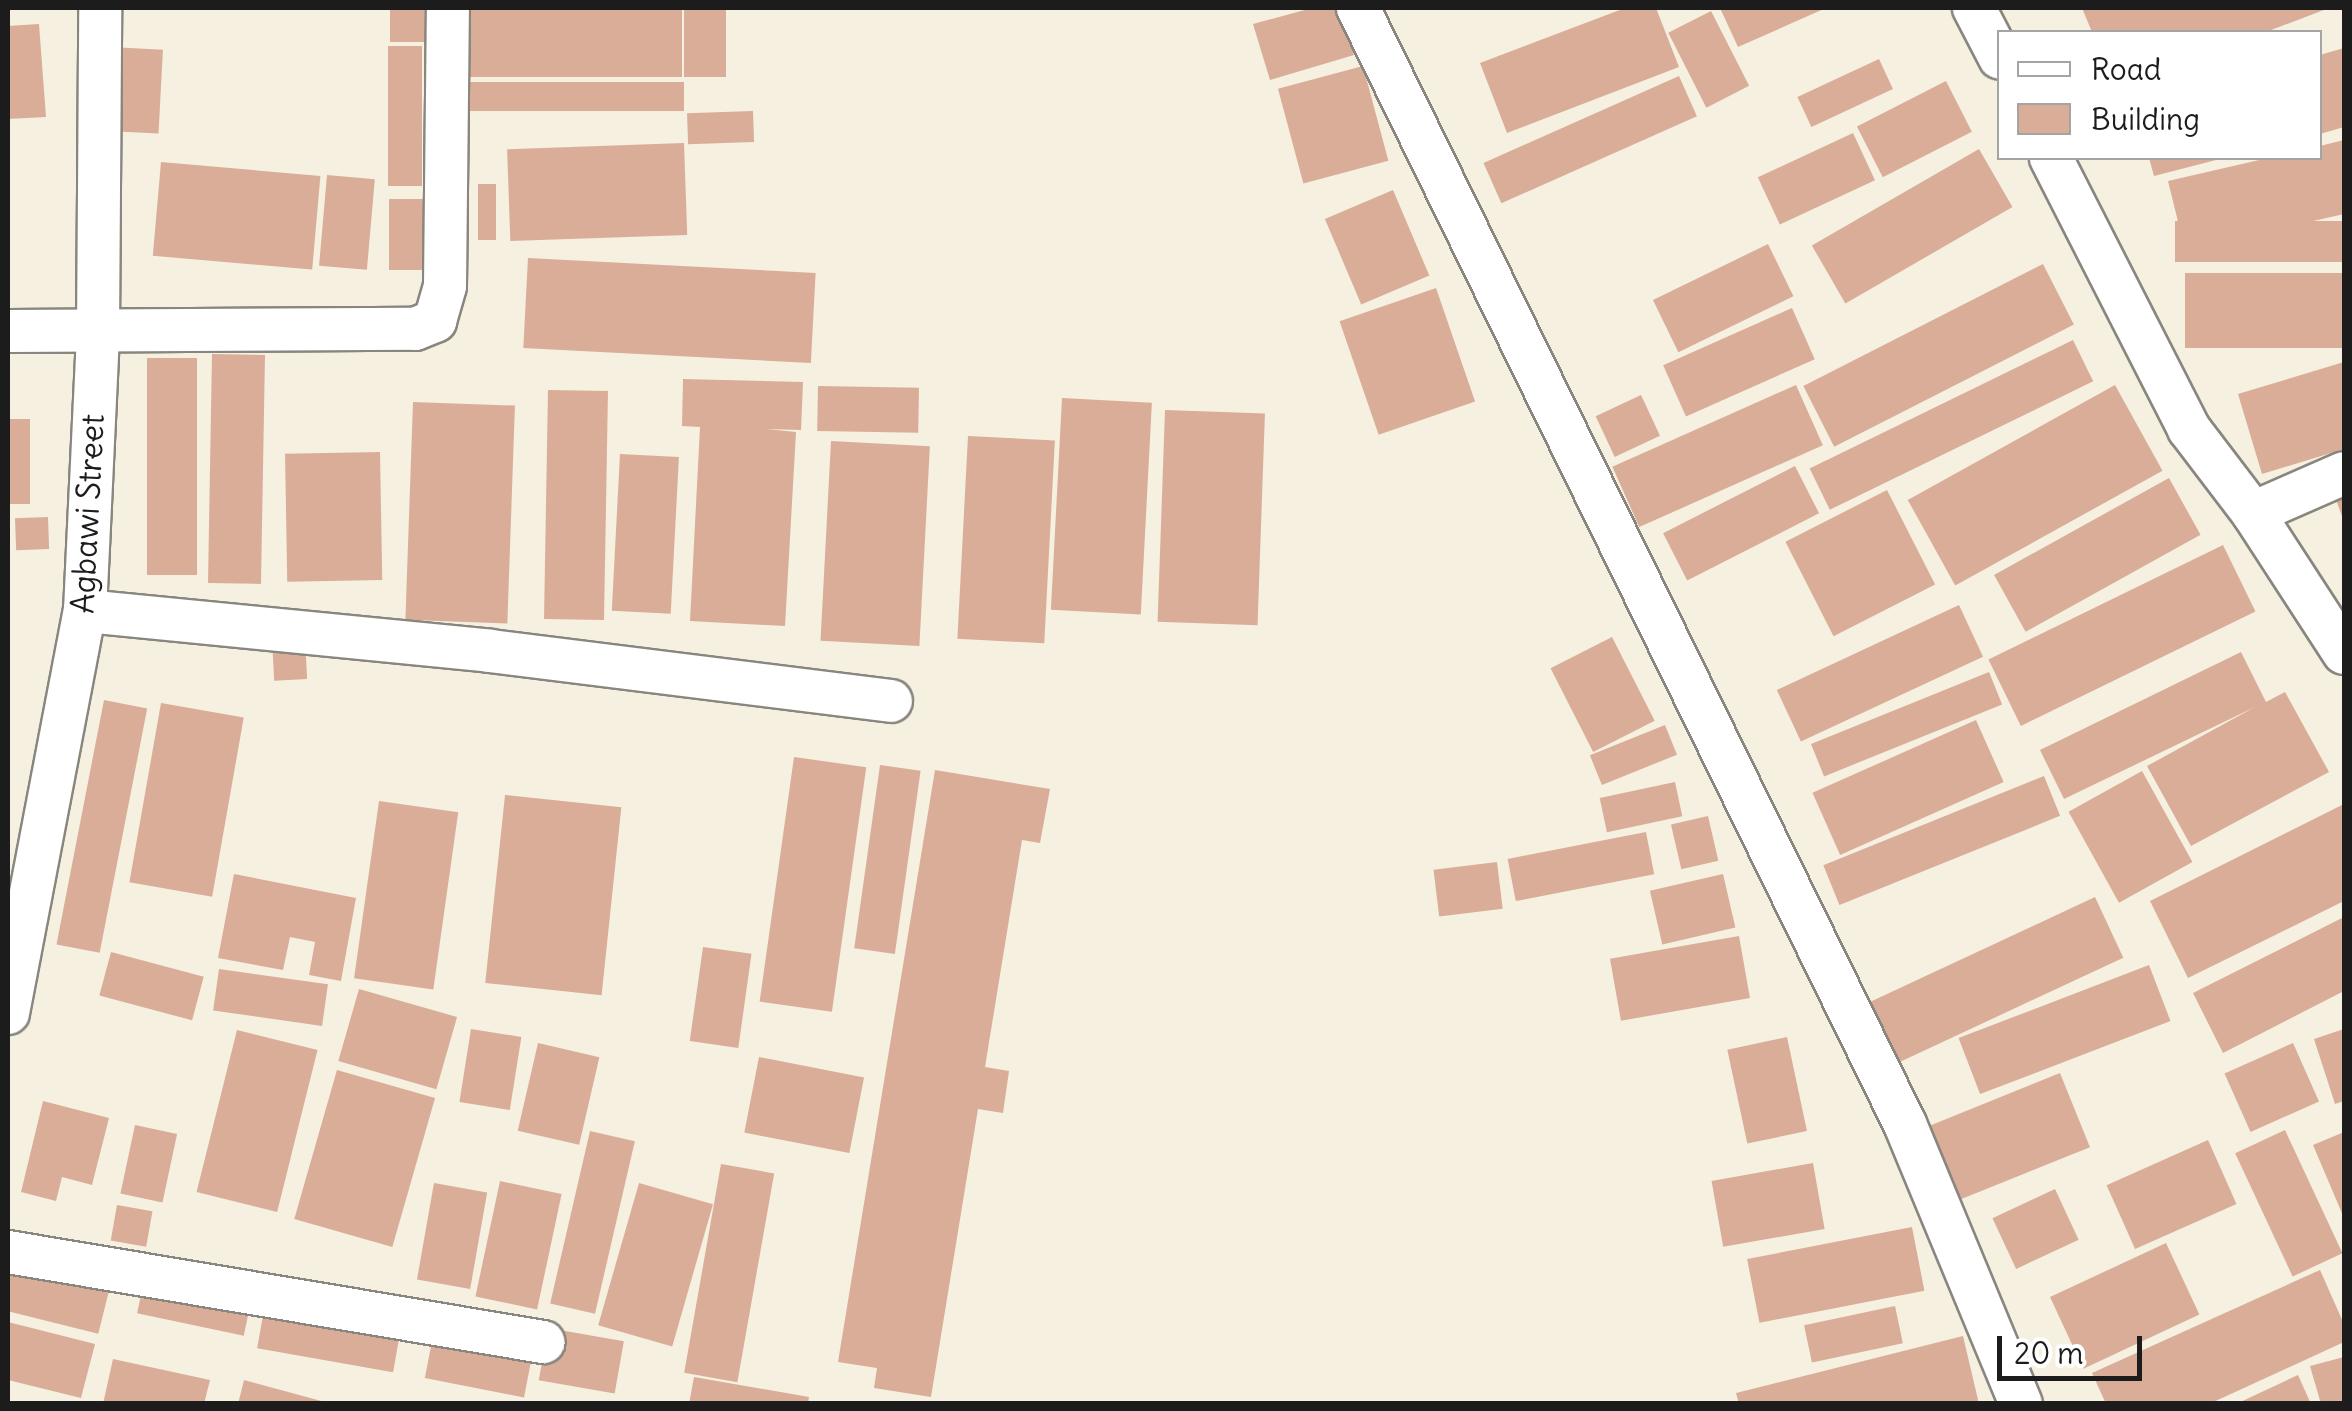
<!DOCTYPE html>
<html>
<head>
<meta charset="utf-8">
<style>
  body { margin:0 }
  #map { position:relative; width:2352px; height:1411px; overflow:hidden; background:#f5f0e0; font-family:Delius,sans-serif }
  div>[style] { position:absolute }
  .building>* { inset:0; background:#daad98; transform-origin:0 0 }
  .roads { filter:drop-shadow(2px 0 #88867e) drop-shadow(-2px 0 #88867e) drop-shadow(0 2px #88867e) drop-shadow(0 -2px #88867e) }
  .street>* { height:42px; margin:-21px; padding:0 21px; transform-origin:21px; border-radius:21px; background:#fff }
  span { translate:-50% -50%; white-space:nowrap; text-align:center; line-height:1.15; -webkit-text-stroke:9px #fff; paint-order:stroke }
  .street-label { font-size:32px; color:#1c1c1c }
  .frame { position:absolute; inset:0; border:10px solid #1c1c1c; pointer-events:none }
  .legend { position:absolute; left:1997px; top:30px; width:325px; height:130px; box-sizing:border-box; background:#fff; border:2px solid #a4a4a4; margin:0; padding:12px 18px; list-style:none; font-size:30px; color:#1c1c1c }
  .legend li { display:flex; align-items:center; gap:20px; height:50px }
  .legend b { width:50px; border:2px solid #a4a4a4 }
  .scale { position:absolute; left:1997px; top:1336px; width:145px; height:45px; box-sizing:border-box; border:5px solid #1c1c1c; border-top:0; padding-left:12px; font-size:30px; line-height:35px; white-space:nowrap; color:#1c1c1c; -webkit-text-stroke:8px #fff; paint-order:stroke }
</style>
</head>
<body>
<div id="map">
  <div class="building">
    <i style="left:390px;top:8px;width:40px;height:34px"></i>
    <i style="left:465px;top:8px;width:217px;height:69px"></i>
    <i style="left:684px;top:8px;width:42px;height:69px"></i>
    <i style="clip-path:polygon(1312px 8px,1340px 8px,1354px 55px,1270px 80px,1253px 24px)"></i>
    <i style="clip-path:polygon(1625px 8px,1656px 8px,1679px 67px,1507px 133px,1480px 63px)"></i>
    <i style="clip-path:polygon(1720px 8px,1826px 8px,1738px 47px)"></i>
    <i style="clip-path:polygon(2082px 8px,2329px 8px,2266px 32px,2092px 32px)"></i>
    <i style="left:1711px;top:11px;width:84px;height:48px;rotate:63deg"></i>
    <i style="clip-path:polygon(39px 24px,46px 117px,8px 119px,8px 26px)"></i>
    <i style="left:388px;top:46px;width:34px;height:140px"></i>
    <i style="left:111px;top:47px;width:52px;height:84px;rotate:3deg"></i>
    <i style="clip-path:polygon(2344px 48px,2344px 127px,2320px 134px,2320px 55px)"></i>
    <i style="left:1879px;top:59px;width:33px;height:90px;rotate:65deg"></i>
    <i style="left:1363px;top:66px;width:98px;height:88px;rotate:75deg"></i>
    <i style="left:1679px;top:76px;width:44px;height:214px;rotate:66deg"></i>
    <i style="left:1946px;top:81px;width:57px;height:100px;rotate:63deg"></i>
    <i style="left:684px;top:82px;width:29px;height:219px;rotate:90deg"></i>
    <i style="left:753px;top:111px;width:31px;height:66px;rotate:88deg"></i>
    <i style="left:1853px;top:133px;width:52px;height:105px;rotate:65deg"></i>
    <i style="clip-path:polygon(2344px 140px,2344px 214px,2185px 250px,2168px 181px,2268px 158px,2320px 158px,2320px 146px)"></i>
    <i style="left:684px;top:143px;width:92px;height:177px;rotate:88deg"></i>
    <i style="left:1979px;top:149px;width:67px;height:193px;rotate:60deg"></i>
    <i style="clip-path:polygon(2149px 158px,2220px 158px,2220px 159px,2154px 176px)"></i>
    <i style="left:161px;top:162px;width:160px;height:94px;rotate:5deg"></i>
    <i style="left:327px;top:175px;width:48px;height:91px;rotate:5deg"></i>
    <i style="left:478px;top:184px;width:18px;height:56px"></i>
    <i style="left:1393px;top:190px;width:93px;height:74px;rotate:67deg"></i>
    <i style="left:389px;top:199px;width:34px;height:71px"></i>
    <i style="left:2344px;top:221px;width:41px;height:169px;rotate:90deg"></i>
    <i style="left:1768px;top:244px;width:58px;height:128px;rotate:64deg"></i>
    <i style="left:528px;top:258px;width:288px;height:90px;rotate:3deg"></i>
    <i style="left:2043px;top:264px;width:68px;height:269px;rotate:63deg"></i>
    <i style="left:2344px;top:273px;width:75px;height:159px;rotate:90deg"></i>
    <i style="left:1436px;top:288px;width:120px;height:102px;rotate:71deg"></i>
    <i style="left:1792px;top:308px;width:56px;height:141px;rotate:66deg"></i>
    <i style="left:2073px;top:340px;width:46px;height:293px;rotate:64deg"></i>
    <i style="left:212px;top:354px;width:53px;height:229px;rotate:1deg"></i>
    <i style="left:147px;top:358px;width:50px;height:217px"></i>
    <i style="clip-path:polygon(2344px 362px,2344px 449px,2262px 474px,2238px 394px)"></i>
    <i style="clip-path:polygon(683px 379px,803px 382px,801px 430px,766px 429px,796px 432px,785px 626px,690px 621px,700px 427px,682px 426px)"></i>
    <i style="left:1796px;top:385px;width:66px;height:201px;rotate:66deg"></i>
    <i style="left:2115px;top:385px;width:98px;height:237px;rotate:61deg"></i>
    <i style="left:818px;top:386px;width:101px;height:45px;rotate:1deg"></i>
    <i style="left:548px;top:390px;width:60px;height:229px;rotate:1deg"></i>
    <i style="left:1641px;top:395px;width:45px;height:50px;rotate:65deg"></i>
    <i style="left:1062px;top:398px;width:90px;height:212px;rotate:3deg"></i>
    <i style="left:413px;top:402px;width:102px;height:218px;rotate:2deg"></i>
    <i style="left:1165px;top:410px;width:100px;height:212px;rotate:2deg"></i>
    <i style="left:8px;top:419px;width:22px;height:85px"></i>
    <i style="left:968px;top:436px;width:87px;height:203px;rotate:3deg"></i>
    <i style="left:831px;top:441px;width:99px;height:200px;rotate:3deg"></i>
    <i style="left:380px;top:452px;width:128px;height:95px;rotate:89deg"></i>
    <i style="left:620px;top:454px;width:59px;height:157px;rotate:3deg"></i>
    <i style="left:1795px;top:466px;width:53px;height:148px;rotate:63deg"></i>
    <i style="left:2169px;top:478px;width:65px;height:200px;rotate:61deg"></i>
    <i style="left:1887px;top:490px;width:106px;height:114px;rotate:63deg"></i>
    <i style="clip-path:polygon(2344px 497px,2344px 521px,2336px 500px)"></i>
    <i style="left:48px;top:517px;width:32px;height:33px;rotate:88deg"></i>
    <i style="left:2223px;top:545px;width:74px;height:261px;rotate:64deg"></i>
    <i style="left:1959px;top:605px;width:57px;height:201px;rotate:65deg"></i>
    <i style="left:1612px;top:637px;width:94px;height:69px;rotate:63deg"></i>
    <i style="left:305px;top:638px;width:41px;height:33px;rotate:87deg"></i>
    <i style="clip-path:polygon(2241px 652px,2266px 702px,2285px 692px,2329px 772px,2191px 846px,2147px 766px,2255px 707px,2064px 799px,2040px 750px)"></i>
    <i style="left:1989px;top:672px;width:35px;height:192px;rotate:68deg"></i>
    <i style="left:104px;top:700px;width:44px;height:249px;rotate:11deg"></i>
    <i style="left:161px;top:703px;width:84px;height:182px;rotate:10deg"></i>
    <i style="left:1976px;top:720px;width:68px;height:179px;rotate:66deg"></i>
    <i style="left:1665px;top:725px;width:32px;height:81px;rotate:68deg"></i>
    <i style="left:794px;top:757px;width:73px;height:247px;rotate:8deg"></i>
    <i style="left:880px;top:765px;width:41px;height:185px;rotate:8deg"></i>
    <i style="clip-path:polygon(935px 770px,1050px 789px,1040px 843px,1022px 840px,985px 1067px,1009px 1071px,1003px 1113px,978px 1109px,931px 1397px,874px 1388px,877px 1368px,838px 1362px)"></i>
    <i style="left:2142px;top:771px;width:104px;height:84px;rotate:61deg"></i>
    <i style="left:2044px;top:776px;width:43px;height:238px;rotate:68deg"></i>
    <i style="left:1675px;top:782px;width:35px;height:77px;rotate:78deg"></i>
    <i style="left:505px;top:795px;width:117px;height:189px;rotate:6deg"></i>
    <i style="left:379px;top:801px;width:80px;height:179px;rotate:8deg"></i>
    <i style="clip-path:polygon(2344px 804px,2344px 901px,2188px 978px,2150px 901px)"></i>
    <i style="left:1708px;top:816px;width:46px;height:38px;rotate:77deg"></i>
    <i style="left:1646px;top:832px;width:43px;height:141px;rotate:79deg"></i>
    <i style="left:1497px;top:862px;width:47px;height:64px;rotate:83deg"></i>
    <i style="clip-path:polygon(234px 874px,356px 898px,341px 981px,309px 975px,315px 942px,290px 937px,283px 970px,218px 958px)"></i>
    <i style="left:1723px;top:874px;width:55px;height:75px;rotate:77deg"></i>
    <i style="left:2095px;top:897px;width:67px;height:252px;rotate:65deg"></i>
    <i style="clip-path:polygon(2344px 917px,2344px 991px,2223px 1053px,2193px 993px)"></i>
    <i style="left:1739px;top:936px;width:63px;height:131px;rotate:80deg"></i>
    <i style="left:703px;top:947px;width:49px;height:95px;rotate:8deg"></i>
    <i style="left:111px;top:952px;width:96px;height:45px;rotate:15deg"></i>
    <i style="left:2149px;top:965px;width:60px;height:204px;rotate:69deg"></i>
    <i style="left:219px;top:969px;width:110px;height:42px;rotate:8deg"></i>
    <i style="left:359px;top:989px;width:102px;height:75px;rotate:16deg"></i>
    <i style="left:471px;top:1029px;width:51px;height:74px;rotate:9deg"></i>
    <i style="clip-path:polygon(2344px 1029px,2344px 1101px,2335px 1104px,2314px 1039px)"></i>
    <i style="left:237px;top:1030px;width:83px;height:167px;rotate:14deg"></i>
    <i style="left:1787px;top:1037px;width:96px;height:61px;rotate:78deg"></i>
    <i style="left:538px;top:1043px;width:63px;height:90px;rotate:13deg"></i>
    <i style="left:2293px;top:1043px;width:64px;height:75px;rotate:66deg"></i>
    <i style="left:759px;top:1057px;width:107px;height:77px;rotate:11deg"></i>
    <i style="left:337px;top:1070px;width:102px;height:155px;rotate:16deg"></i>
    <i style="left:2060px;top:1073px;width:80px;height:144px;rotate:68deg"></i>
    <i style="clip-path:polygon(43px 1101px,109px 1118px,92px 1185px,62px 1177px,56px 1201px,21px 1192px)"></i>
    <i style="left:135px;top:1125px;width:43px;height:70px;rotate:12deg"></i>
    <i style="left:2285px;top:1130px;width:136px;height:55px;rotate:65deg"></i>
    <i style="left:590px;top:1131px;width:46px;height:177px;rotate:13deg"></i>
    <i style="clip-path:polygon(2344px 1132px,2344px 1218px,2313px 1145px)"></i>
    <i style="left:2208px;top:1140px;width:70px;height:111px;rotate:66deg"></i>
    <i style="left:1813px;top:1163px;width:67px;height:103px;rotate:80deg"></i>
    <i style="left:721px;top:1164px;width:54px;height:212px;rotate:10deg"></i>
    <i style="left:500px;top:1181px;width:63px;height:118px;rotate:12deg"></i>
    <i style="left:434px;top:1183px;width:54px;height:98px;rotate:10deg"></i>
    <i style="left:639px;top:1183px;width:77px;height:148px;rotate:16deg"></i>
    <i style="left:2055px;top:1189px;width:56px;height:69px;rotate:65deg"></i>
    <i style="left:117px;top:1205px;width:36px;height:36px;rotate:10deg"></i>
    <i style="left:1912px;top:1227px;width:65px;height:168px;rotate:79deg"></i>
    <i style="left:2166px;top:1243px;width:79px;height:128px;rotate:65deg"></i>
    <i style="left:8px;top:1266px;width:104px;height:44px;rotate:14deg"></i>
    <i style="clip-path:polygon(2320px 1270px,2344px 1324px,2344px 1342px,2209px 1404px,2106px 1404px,2092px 1373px)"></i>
    <i style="left:145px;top:1276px;width:109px;height:38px;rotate:12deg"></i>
    <i style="left:265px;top:1304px;width:138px;height:45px;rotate:10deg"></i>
    <i style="left:1895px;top:1306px;width:38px;height:93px;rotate:78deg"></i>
    <i style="clip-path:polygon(8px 1322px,95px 1344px,81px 1398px,8px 1380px)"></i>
    <i style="left:548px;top:1328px;width:77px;height:53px;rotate:10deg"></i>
    <i style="left:434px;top:1331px;width:101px;height:48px;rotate:11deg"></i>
    <i style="clip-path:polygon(1963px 1336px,1979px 1404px,1739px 1404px,1736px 1393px)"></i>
    <i style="clip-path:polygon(2344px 1357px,2344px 1404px,2321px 1404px,2310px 1366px)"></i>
    <i style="clip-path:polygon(113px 1359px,210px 1380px,204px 1404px,103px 1404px)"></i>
    <i style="clip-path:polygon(2298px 1375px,2311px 1404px,2236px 1404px)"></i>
    <i style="clip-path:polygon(694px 1377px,809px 1397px,808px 1404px,689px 1404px)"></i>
    <i style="clip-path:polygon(244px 1380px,325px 1402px,324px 1404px,238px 1404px)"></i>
  </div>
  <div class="roads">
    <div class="street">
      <i style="left:1358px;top:8px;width:1243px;rotate:63.89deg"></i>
      <i style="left:1905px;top:1124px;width:303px;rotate:67.5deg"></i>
      <i style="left:1974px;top:8px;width:56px;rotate:62.5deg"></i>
      <i style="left:2051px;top:158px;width:304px;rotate:63deg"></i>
      <i style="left:2189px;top:429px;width:106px;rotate:52.7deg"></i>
      <i style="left:2253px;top:513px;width:167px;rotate:57deg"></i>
      <i style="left:8px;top:331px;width:407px;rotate:-0.3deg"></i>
      <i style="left:415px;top:329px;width:22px;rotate:-22deg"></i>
      <i style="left:435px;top:321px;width:36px;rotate:-74deg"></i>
      <i style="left:445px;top:286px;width:278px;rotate:-89.4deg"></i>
      <i style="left:2253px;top:513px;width:99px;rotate:-23.7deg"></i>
      <i style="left:85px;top:611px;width:407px;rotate:5.6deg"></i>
      <i style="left:490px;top:651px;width:404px;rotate:7.1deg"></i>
      <i style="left:8px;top:1013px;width:409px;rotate:-79.2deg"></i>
      <i style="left:85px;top:611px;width:278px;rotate:-87.3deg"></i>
      <i style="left:98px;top:333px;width:325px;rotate:-89.6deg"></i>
      <i style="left:8px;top:1252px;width:543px;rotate:9.55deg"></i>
    </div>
  </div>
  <div class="street-label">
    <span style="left:88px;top:514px;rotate:-87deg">Agbawi Street</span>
  </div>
  <div class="frame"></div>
  <ul class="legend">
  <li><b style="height:12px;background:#fff"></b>Road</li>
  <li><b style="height:28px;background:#daad98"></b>Building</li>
  </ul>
  <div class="scale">20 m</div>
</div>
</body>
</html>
